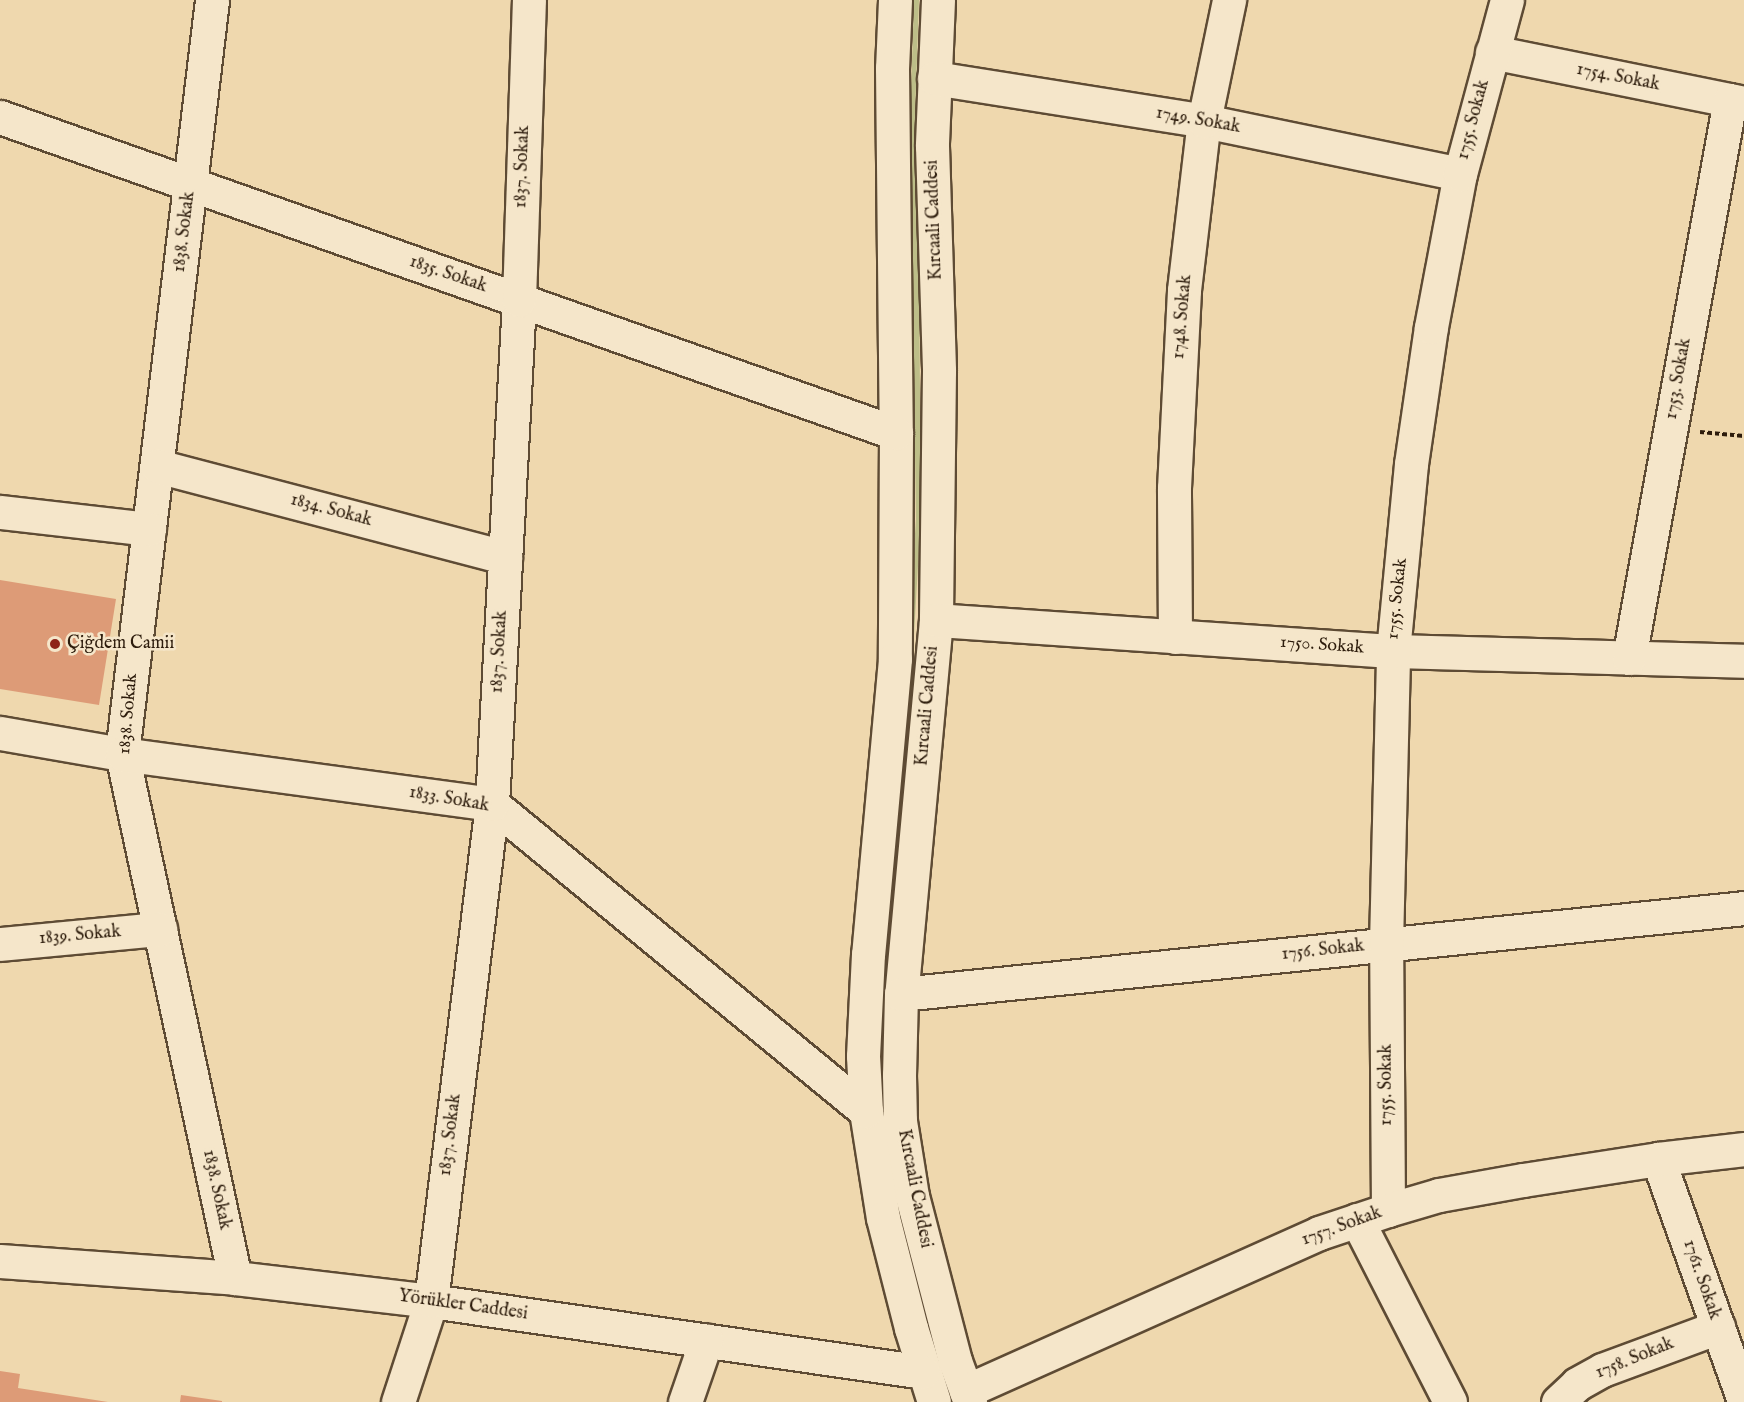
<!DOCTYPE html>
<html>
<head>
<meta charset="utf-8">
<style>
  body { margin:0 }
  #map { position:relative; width:1744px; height:1402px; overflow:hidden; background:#efd8ae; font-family:"IM FELL English",serif }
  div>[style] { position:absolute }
  .green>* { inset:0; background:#bdbe88 }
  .building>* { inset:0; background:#dd9b77 }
  .path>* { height:4px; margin-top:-2px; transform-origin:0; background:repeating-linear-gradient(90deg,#2d1c0c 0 4.5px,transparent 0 7.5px) }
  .roads { filter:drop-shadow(2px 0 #5e4b34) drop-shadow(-2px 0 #5e4b34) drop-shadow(0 2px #5e4b34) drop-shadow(0 -2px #5e4b34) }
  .minor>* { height:33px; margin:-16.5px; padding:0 16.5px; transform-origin:16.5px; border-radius:16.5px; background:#f5e6ca }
  .dots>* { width:16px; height:16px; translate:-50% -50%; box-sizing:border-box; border:3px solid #f5e6ca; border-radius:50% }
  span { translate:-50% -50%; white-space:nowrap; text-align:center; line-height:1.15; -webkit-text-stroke:5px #f5e6ca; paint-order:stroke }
  .street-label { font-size:18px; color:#2d1c0c }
  .poi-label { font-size:18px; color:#2d1c0c }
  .left { translate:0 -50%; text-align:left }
</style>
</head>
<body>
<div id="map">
  <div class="green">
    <i style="clip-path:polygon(914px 0,919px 0,915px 116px,919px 272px,921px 513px,909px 723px,887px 1003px,936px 1343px,931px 1345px,887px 1162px,879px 1072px,916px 519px,910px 122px)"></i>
  </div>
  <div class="building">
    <i style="clip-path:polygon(0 580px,116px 599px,99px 705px,0 689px)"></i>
    <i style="clip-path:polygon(0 1371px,20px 1374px,18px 1388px,108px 1402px,0 1402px)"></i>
    <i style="clip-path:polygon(181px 1395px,222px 1401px,222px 1402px,180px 1402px)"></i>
  </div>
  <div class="path">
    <i style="left:1700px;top:432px;width:44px;rotate:5.2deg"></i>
  </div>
  <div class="roads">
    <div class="minor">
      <i style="left:212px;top:0;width:759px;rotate:96.81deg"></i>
      <i style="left:122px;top:754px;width:536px;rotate:77.83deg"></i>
      <i style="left:895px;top:0;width:68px;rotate:92.5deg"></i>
      <i style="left:892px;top:68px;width:365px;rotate:89.4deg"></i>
      <i style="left:896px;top:433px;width:226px;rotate:90.3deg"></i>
      <i style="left:895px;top:659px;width:296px;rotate:95.2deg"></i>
      <i style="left:868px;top:954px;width:102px;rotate:92.8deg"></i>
      <i style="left:863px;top:1056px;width:55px;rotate:86.9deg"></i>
      <i style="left:866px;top:1111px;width:108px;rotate:81deg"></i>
      <i style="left:883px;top:1218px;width:114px;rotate:75.7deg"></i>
      <i style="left:911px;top:1328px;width:77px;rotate:72.7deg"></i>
      <i style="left:938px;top:0;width:146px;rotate:92.4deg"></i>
      <i style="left:932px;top:146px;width:225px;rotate:88.2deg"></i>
      <i style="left:939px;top:371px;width:249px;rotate:90.7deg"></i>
      <i style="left:936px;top:620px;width:376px;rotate:95.3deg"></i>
      <i style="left:901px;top:994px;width:81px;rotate:91.4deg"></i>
      <i style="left:899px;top:1075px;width:46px;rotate:88.8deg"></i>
      <i style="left:900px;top:1121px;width:76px;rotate:80.9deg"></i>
      <i style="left:912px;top:1196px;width:171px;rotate:75.4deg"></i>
      <i style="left:955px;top:1361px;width:44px;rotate:69.9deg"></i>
      <i style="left:1492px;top:52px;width:257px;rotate:11.4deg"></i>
      <i style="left:934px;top:78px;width:273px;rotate:9deg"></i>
      <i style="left:1204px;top:121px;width:261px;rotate:11.7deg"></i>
      <i style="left:0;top:117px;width:950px;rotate:19.43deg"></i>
      <i style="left:157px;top:466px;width:360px;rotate:14.7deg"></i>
      <i style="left:0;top:512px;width:150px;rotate:6.5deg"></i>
      <i style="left:936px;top:620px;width:458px;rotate:3.9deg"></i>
      <i style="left:1393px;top:651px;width:351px;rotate:1.6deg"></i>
      <i style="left:1175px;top:637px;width:149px;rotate:-90.4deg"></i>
      <i style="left:1174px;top:488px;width:198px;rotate:-87.1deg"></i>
      <i style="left:1184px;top:290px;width:170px;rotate:-83.3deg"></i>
      <i style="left:1204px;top:121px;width:124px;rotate:-78.3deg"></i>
      <i style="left:1629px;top:658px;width:567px;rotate:-79.74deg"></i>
      <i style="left:0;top:733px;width:124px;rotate:9.8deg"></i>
      <i style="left:122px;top:754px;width:373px;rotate:7.7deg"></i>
      <i style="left:492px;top:804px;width:484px;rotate:39.4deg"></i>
      <i style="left:0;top:944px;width:161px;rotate:-5.4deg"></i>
      <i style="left:901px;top:994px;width:847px;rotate:-5.82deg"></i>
      <i style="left:1658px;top:1159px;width:256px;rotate:70.4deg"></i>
      <i style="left:1388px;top:1210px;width:266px;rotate:-90.4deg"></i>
      <i style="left:1386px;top:944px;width:293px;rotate:-88.6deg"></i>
      <i style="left:1393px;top:651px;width:188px;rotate:-84.5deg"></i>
      <i style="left:1411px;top:464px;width:138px;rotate:-81.7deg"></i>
      <i style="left:1431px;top:327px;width:156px;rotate:-79.3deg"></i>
      <i style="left:1460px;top:174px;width:180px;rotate:-74.9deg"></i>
      <i style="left:1357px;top:1220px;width:204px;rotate:62.9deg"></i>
      <i style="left:0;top:1261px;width:236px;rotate:4.1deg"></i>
      <i style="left:235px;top:1278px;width:197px;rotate:6.7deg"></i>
      <i style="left:431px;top:1301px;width:497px;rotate:8.2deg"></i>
      <i style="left:966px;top:1391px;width:387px;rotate:-24.1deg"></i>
      <i style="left:1319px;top:1233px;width:73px;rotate:-18.4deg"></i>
      <i style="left:1388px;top:1210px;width:53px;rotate:-16.4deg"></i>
      <i style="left:1439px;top:1195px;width:85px;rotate:-10.1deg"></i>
      <i style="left:1523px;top:1180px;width:137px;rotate:-8.8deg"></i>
      <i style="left:1658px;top:1159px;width:87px;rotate:-6.6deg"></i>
      <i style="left:398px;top:1402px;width:106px;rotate:-71.9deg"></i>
      <i style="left:431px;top:1301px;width:501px;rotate:-83deg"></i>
      <i style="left:492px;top:804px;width:505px;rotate:-86.93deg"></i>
      <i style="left:519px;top:300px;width:300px;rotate:-88.1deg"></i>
      <i style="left:685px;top:1402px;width:65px;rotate:-71deg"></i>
      <i style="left:1558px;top:1402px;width:26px;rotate:-43deg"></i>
      <i style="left:1577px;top:1384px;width:29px;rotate:-29deg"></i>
      <i style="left:1602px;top:1370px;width:124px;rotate:-20.3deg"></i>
    </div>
  </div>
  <div class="dots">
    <i style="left:55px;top:644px;background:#8f2418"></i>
  </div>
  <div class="street-label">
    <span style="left:1618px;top:78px;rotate:11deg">1754. Sokak</span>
    <span style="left:1474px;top:120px;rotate:-75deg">1755. Sokak</span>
    <span style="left:1198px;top:121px;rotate:10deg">1749. Sokak</span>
    <span style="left:523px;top:167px;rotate:-88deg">1837. Sokak</span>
    <span style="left:935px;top:220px;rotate:-92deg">Kırcaali Caddesi</span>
    <span style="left:185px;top:232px;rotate:-83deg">1838. Sokak</span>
    <span style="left:448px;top:275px;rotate:19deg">1835. Sokak</span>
    <span style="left:1183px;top:317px;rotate:-85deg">1748. Sokak</span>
    <span style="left:1679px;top:379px;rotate:-80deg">1753. Sokak</span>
    <span style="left:331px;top:511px;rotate:15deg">1834. Sokak</span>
    <span style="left:1398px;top:599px;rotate:-84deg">1755. Sokak</span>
    <span style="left:1322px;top:646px;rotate:4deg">1750. Sokak</span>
    <span style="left:500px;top:652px;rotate:-87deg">1837. Sokak</span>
    <span style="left:928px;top:706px;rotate:-85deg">Kırcaali Caddesi</span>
    <span style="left:129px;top:714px;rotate:-85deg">1838. Sokak</span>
    <span style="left:449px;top:800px;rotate:10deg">1833. Sokak</span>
    <span style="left:80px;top:936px;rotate:-5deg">1839. Sokak</span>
    <span style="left:1323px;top:951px;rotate:-6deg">1756. Sokak</span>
    <span style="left:1387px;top:1085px;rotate:-90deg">1755. Sokak</span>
    <span style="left:451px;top:1135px;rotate:-83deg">1837. Sokak</span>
    <span style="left:914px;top:1189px;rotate:79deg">Kırcaali Caddesi</span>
    <span style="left:216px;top:1190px;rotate:78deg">1838. Sokak</span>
    <span style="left:1342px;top:1227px;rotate:-20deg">1757. Sokak</span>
    <span style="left:1701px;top:1280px;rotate:71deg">1761. Sokak</span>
    <span style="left:463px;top:1306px;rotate:8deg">Yörükler Caddesi</span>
    <span style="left:1635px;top:1359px;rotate:-22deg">1758. Sokak</span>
  </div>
  <div class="poi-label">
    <span class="left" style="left:67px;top:644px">Çiğdem Camii</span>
  </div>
</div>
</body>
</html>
